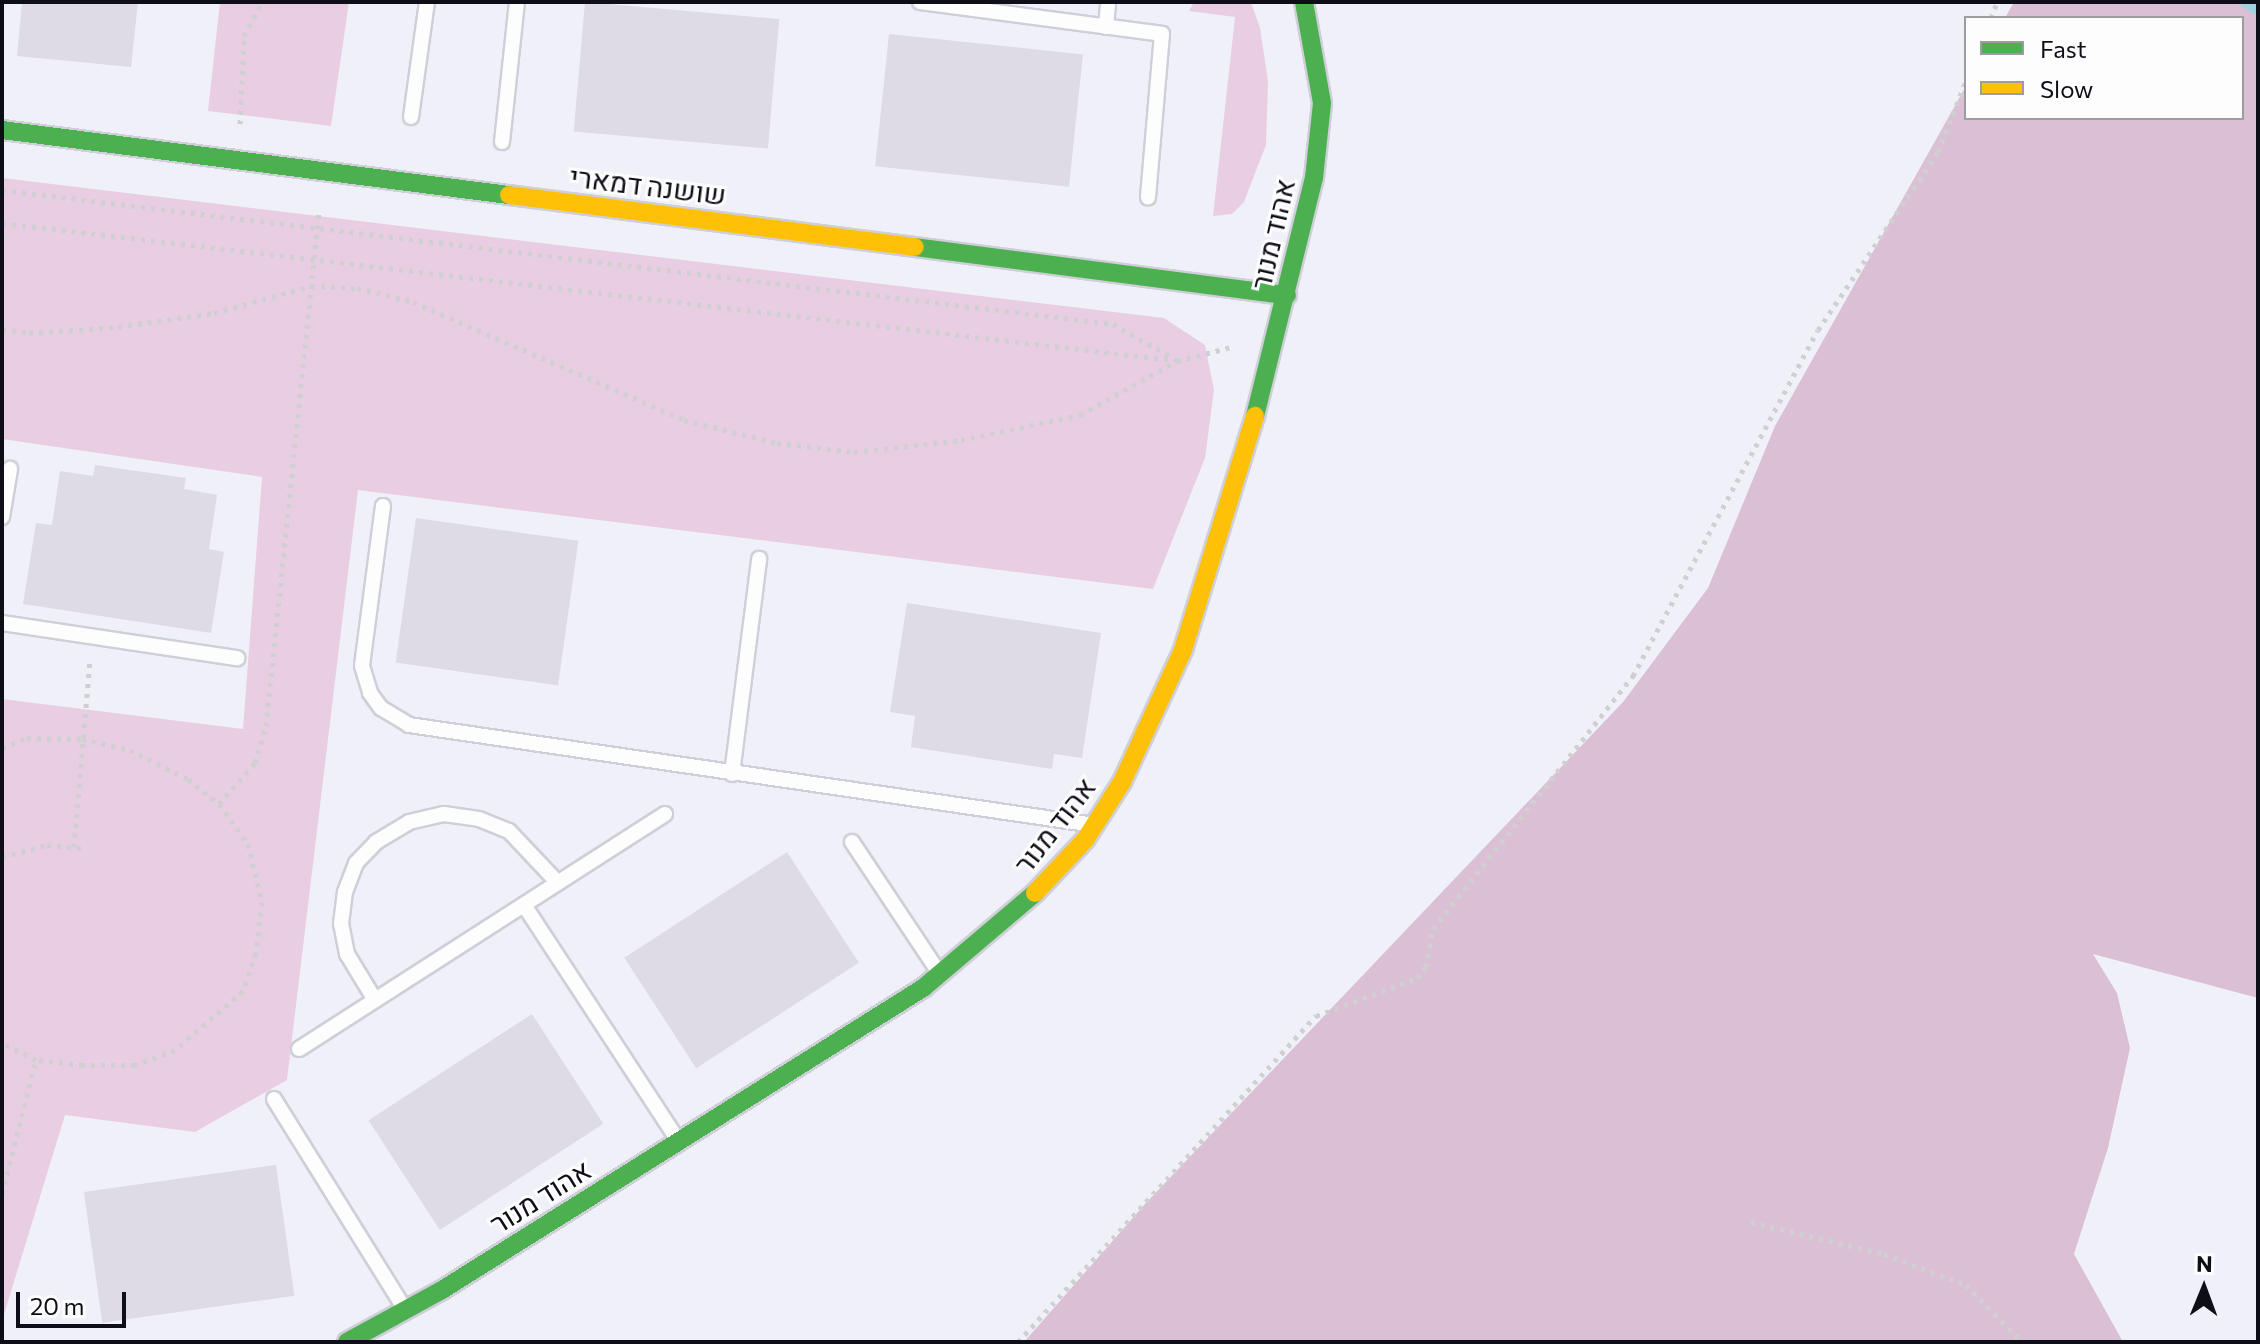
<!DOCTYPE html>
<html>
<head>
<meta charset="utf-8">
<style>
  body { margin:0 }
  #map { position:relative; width:2260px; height:1344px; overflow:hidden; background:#f0f1f8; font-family:Commissioner,Heebo,sans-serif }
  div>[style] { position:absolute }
  .green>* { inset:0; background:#e9cde3 }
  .forest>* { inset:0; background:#dbc0d5 }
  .stream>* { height:11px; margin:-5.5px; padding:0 5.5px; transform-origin:5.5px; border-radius:5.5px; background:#a2d2e2 }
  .building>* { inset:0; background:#dedae6; transform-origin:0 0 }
  .path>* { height:5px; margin-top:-2.5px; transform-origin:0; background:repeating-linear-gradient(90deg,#d0d0d3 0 4px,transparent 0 10px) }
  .roads { filter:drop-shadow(2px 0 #cecfd8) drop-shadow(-2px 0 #cecfd8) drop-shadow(0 2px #cecfd8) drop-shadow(0 -2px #cecfd8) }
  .lane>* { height:14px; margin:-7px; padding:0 7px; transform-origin:7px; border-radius:7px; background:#fdfdfe }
  .fast>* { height:18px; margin:-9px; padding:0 9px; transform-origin:9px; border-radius:9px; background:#4caf50 }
  .slow>* { height:18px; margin:-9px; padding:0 9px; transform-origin:9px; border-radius:9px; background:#ffc107 }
  span { translate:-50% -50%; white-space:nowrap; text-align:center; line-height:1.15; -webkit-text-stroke:6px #fdfdfd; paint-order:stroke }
  .street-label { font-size:28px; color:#0d0e17 }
  .frame { position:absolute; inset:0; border:4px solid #0d0e17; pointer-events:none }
  .legend { position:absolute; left:1964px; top:16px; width:280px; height:104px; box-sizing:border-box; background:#fdfdfd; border:2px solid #9d9da1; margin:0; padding:10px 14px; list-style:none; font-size:24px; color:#0d0e17 }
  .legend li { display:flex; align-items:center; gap:16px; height:40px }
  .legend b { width:40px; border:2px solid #9d9da1 }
  .north { position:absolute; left:2164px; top:1248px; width:80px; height:80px; -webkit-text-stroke:6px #fdfdfd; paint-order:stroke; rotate:1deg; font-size:22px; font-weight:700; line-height:32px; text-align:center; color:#0d0e17 }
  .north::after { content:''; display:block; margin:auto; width:28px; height:36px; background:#0d0e17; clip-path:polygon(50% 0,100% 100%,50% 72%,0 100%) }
  .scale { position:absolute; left:16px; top:1292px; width:110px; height:36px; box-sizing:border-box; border:4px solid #0d0e17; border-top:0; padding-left:10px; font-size:24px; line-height:28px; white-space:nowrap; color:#0d0e17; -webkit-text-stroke:6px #fdfdfd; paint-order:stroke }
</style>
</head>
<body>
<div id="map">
  <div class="green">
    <i style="clip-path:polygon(220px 2px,349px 2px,331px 126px,208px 111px)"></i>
    <i style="clip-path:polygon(1194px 2px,1251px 2px,1260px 28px,1268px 81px,1266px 145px,1244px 202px,1232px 214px,1213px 216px,1235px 17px,1189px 11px)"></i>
    <i style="clip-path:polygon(2px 178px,1164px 318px,1205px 345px,1214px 390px,1205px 458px,1153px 589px,358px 490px,287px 1080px,195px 1132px,65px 1115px,2px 1321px,2px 699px,243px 729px,262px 477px,2px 439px)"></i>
  </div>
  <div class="forest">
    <i style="clip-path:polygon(2014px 2px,2258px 2px,2258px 998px,2093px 954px,2117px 993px,2130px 1048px,2108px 1148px,2074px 1254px,2123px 1342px,1024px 1342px,1145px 1204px,1623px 702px,1708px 588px,1775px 426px,1966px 86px,1966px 118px,2242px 118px,2242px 18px,2005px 18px)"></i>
  </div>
  <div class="stream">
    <i style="left:2245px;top:2px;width:15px;rotate:32deg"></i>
  </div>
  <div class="building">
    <i style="clip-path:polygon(22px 2px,138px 2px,131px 67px,17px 56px)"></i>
    <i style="left:585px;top:2px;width:195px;height:130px;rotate:5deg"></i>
    <i style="left:889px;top:34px;width:195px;height:133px;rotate:6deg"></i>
    <i style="clip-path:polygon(95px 465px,186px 478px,184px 489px,217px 495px,209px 549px,224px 552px,211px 633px,23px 604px,36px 523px,52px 525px,60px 471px,93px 476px)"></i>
    <i style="left:416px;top:518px;width:164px;height:146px;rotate:8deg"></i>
    <i style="clip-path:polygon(907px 603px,1101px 633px,1082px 758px,1054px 754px,1052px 769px,911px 747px,915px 716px,890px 712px)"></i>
    <i style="left:787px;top:852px;width:132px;height:194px;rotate:57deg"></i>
    <i style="left:532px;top:1014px;width:131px;height:195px;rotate:57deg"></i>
    <i style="left:276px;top:1165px;width:132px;height:194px;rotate:82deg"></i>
  </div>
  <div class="path">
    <i style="left:1991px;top:18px;width:17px;rotate:-69deg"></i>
    <i style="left:240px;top:124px;width:88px;rotate:-87.4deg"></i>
    <i style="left:244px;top:36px;width:38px;rotate:-62deg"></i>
    <i style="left:2px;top:190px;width:1119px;rotate:6.88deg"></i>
    <i style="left:1113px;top:324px;width:73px;rotate:29.7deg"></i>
    <i style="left:2px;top:223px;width:1178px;rotate:6.68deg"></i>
    <i style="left:2px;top:329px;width:27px;rotate:8deg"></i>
    <i style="left:29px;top:333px;width:89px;rotate:-3.9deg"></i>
    <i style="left:118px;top:327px;width:97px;rotate:-8.3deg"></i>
    <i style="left:214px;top:313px;width:101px;rotate:-15.6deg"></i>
    <i style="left:311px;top:286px;width:46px;rotate:2.5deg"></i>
    <i style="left:357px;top:288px;width:58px;rotate:14deg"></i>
    <i style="left:413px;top:302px;width:296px;rotate:23.5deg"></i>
    <i style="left:684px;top:420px;width:96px;rotate:13.9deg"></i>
    <i style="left:777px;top:443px;width:78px;rotate:6.7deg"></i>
    <i style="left:854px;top:452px;width:108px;rotate:-6.4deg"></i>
    <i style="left:961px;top:440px;width:122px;rotate:-11.9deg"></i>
    <i style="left:1080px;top:415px;width:111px;rotate:-29.1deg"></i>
    <i style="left:1177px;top:361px;width:60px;rotate:-14.5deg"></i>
    <i style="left:2px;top:748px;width:27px;rotate:-22deg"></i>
    <i style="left:27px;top:738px;width:55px;rotate:1deg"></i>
    <i style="left:82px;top:739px;width:49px;rotate:12.9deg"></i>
    <i style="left:130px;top:750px;width:65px;rotate:26.6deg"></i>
    <i style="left:188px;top:779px;width:40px;rotate:39deg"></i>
    <i style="left:219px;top:804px;width:49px;rotate:54.1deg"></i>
    <i style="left:248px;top:844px;width:60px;rotate:76.4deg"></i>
    <i style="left:262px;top:902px;width:51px;rotate:96.7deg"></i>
    <i style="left:256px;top:953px;width:40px;rotate:108.9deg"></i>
    <i style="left:243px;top:991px;width:90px;rotate:139.1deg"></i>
    <i style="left:175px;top:1050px;width:43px;rotate:159.4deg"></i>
    <i style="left:135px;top:1065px;width:52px;rotate:180deg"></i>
    <i style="left:83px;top:1065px;width:47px;rotate:-173.9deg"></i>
    <i style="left:36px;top:1060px;width:38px;rotate:-153deg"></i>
    <i style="left:219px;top:804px;width:55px;rotate:-48.7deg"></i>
    <i style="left:255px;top:763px;width:39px;rotate:-73deg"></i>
    <i style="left:266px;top:726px;width:518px;rotate:-84.12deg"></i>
    <i style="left:74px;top:847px;width:187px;rotate:-85.1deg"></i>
    <i style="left:2px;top:857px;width:47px;rotate:-14.9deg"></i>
    <i style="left:47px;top:845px;width:36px;rotate:5deg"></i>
    <i style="left:2px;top:1194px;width:138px;rotate:-75.8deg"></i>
    <i style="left:1751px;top:1222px;width:137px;rotate:13.5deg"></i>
    <i style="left:1884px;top:1254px;width:88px;rotate:20.7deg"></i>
    <i style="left:1966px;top:1285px;width:80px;rotate:45.5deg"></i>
    <i style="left:1018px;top:1342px;width:442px;rotate:-47.6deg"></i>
    <i style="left:1316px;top:1016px;width:108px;rotate:-20.6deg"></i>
    <i style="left:1417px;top:978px;width:14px;rotate:-51deg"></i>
    <i style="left:1426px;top:967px;width:39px;rotate:-80deg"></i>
    <i style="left:1433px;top:929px;width:323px;rotate:-51.7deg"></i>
    <i style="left:1633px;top:676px;width:392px;rotate:-61.9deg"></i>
    <i style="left:1818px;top:330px;width:215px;rotate:-56deg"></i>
    <i style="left:1938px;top:152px;width:76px;rotate:-68.5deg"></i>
  </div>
  <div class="roads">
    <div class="lane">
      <i style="left:920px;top:2px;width:244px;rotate:7.5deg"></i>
      <i style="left:1162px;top:34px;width:164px;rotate:94.9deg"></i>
      <i style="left:1106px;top:27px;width:25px;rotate:-85deg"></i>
      <i style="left:411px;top:117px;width:116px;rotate:-82.1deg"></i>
      <i style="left:502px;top:142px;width:141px;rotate:-83.9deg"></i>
      <i style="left:383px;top:506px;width:161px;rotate:97.5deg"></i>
      <i style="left:362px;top:666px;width:28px;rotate:73deg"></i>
      <i style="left:370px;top:693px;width:19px;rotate:54deg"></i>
      <i style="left:381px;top:708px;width:33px;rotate:31deg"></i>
      <i style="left:409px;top:725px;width:686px;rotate:8.3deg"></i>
      <i style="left:2px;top:517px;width:49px;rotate:-80.5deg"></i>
      <i style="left:2px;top:623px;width:238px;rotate:8.5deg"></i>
      <i style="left:732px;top:774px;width:217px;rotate:-82.8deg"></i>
      <i style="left:852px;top:842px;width:155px;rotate:56.3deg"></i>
      <i style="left:524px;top:905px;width:280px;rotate:56.8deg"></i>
      <i style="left:375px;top:1000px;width:54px;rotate:-121.3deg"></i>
      <i style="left:347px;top:954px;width:31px;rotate:-101deg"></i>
      <i style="left:341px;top:924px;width:32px;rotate:-83deg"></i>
      <i style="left:345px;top:892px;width:31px;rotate:-69deg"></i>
      <i style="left:356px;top:863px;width:29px;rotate:-46deg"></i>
      <i style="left:376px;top:842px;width:39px;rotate:-31deg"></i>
      <i style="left:409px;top:822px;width:36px;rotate:-13deg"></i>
      <i style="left:444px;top:814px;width:35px;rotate:8deg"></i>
      <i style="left:479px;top:819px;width:32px;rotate:22deg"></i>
      <i style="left:509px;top:831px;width:71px;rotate:46.7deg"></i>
      <i style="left:299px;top:1049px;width:435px;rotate:-32.7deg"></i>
      <i style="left:274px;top:1099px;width:244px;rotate:58.1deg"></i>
    </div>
    <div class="fast">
      <i style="left:2px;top:130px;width:511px;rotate:7.31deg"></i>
      <i style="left:915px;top:247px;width:375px;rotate:7.4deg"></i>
      <i style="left:1255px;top:416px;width:245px;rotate:-76.1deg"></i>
      <i style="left:1314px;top:178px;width:75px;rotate:-83.9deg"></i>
      <i style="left:1322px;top:103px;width:103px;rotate:-100.1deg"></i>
      <i style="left:347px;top:1342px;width:108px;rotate:-28.7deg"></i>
      <i style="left:442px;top:1290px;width:568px;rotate:-32.12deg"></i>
      <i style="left:923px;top:988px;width:147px;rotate:-40.3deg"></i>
    </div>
    <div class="slow">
      <i style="left:509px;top:195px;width:409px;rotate:7.3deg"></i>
      <i style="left:1035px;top:893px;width:73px;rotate:-46.7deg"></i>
      <i style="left:1085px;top:840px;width:69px;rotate:-57.5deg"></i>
      <i style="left:1122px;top:782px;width:145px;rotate:-65.2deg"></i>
      <i style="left:1183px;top:650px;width:245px;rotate:-72.9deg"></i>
    </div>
  </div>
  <div class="street-label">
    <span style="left:648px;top:185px;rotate:7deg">שושנה דמארי</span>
    <span style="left:1272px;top:234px;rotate:-77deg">אהוד מנור</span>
    <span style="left:1054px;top:825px;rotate:-52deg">אהוד מנור</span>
    <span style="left:540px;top:1196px;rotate:-32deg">אהוד מנור</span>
  </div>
  <div class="frame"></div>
  <ul class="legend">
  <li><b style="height:10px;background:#4caf50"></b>Fast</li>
  <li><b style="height:10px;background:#ffc107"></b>Slow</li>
  </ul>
  <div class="north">N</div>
  <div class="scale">20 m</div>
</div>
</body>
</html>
